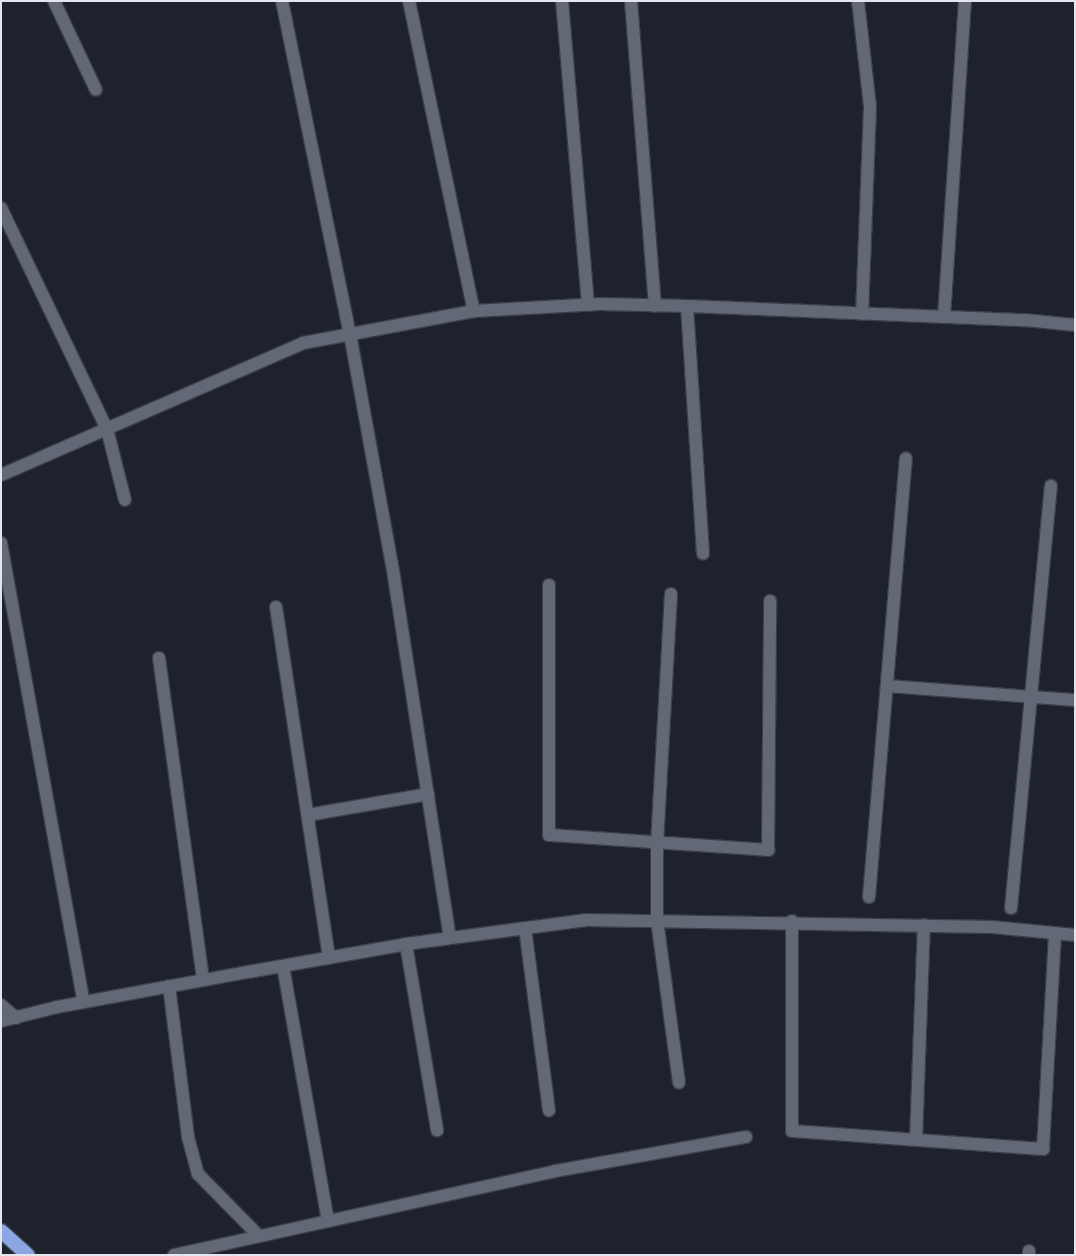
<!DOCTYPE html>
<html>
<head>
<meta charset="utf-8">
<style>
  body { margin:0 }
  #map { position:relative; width:1076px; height:1256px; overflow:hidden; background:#1d222c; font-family:Manrope,sans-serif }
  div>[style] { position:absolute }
  .roads { filter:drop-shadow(1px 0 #3c4048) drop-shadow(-1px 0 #3c4048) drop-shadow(0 1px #3c4048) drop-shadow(0 -1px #3c4048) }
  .service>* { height:12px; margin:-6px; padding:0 6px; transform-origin:6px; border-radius:6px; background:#626875 }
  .minor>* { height:12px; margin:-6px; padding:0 6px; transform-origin:6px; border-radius:6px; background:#626875 }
  .trunk>* { height:14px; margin:-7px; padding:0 7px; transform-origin:7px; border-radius:7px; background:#8ba6e2 }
  span { translate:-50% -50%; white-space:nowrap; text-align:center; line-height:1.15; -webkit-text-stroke:4px #090b10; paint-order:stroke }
  .frame { position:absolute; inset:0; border:2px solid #e3e6ee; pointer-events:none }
</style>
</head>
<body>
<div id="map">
  <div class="roads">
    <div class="service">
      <i style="left:1px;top:543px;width:466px;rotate:79.8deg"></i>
      <i style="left:549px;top:585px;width:250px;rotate:90deg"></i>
      <i style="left:549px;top:835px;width:220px;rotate:3.9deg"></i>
      <i style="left:768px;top:850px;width:249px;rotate:-89.5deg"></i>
      <i style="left:671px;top:594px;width:249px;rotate:93.2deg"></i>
      <i style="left:657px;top:843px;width:77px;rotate:90deg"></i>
      <i style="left:657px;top:920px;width:164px;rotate:82.3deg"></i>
      <i style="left:792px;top:921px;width:210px;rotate:90deg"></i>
      <i style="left:792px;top:1131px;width:252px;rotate:4.1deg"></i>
      <i style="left:1043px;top:1149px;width:216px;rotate:-86.8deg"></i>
      <i style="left:1px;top:1005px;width:20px;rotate:41deg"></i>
      <i style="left:916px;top:1140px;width:215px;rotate:-87.9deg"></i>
      <i style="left:1029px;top:1255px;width:4px;rotate:-90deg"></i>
    </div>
    <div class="minor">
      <i style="left:54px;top:1px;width:98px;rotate:64.7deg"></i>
      <i style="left:282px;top:1px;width:340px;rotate:78.5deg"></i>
      <i style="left:350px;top:334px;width:247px;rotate:79.7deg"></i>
      <i style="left:394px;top:577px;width:365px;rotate:81.2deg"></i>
      <i style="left:409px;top:1px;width:317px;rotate:78.2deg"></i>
      <i style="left:562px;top:1px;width:305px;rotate:85.1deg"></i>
      <i style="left:631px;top:1px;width:306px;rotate:85.5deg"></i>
      <i style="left:858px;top:1px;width:107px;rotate:83.5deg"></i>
      <i style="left:870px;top:107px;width:207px;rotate:92.2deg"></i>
      <i style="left:1px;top:208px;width:245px;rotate:64.4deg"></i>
      <i style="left:107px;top:429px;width:73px;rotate:75.8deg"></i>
      <i style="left:687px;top:306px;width:248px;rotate:86.3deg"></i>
      <i style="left:944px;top:317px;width:317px;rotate:-86.2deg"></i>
      <i style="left:1px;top:475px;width:330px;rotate:-23.6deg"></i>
      <i style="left:303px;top:343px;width:174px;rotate:-10.6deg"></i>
      <i style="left:474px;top:311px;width:126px;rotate:-3.2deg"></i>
      <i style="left:600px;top:304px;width:87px;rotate:1.3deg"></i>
      <i style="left:687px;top:306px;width:338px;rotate:2.4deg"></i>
      <i style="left:1025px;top:320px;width:50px;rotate:5.7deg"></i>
      <i style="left:276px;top:607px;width:355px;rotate:81.4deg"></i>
      <i style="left:159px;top:658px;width:325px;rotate:82.2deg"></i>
      <i style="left:887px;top:686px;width:189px;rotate:4.3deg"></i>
      <i style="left:308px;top:815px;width:122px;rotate:-9.9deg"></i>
      <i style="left:869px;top:897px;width:440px;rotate:-85.2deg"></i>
      <i style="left:1011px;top:908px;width:424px;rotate:-84.6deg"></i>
      <i style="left:525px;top:928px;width:184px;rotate:82.5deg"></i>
      <i style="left:406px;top:944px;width:189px;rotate:80.5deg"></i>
      <i style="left:283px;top:966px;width:259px;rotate:80deg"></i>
      <i style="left:169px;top:986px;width:152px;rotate:82.8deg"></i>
      <i style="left:188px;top:1137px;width:38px;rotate:75deg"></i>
      <i style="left:198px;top:1174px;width:87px;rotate:45.5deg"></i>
      <i style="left:1px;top:1021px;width:58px;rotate:-14deg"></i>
      <i style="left:57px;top:1007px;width:194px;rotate:-10.4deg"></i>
      <i style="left:248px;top:972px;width:160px;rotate:-10deg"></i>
      <i style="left:406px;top:944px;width:182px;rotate:-7.6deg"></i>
      <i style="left:586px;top:920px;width:406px;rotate:1deg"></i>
      <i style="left:992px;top:927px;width:83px;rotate:5.5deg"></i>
      <i style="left:174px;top:1255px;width:390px;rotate:-12.4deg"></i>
      <i style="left:555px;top:1171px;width:194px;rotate:-10.1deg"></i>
    </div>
    <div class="trunk">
      <i style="left:1px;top:1231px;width:36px;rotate:42deg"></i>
    </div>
  </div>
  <div class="frame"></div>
</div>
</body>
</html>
